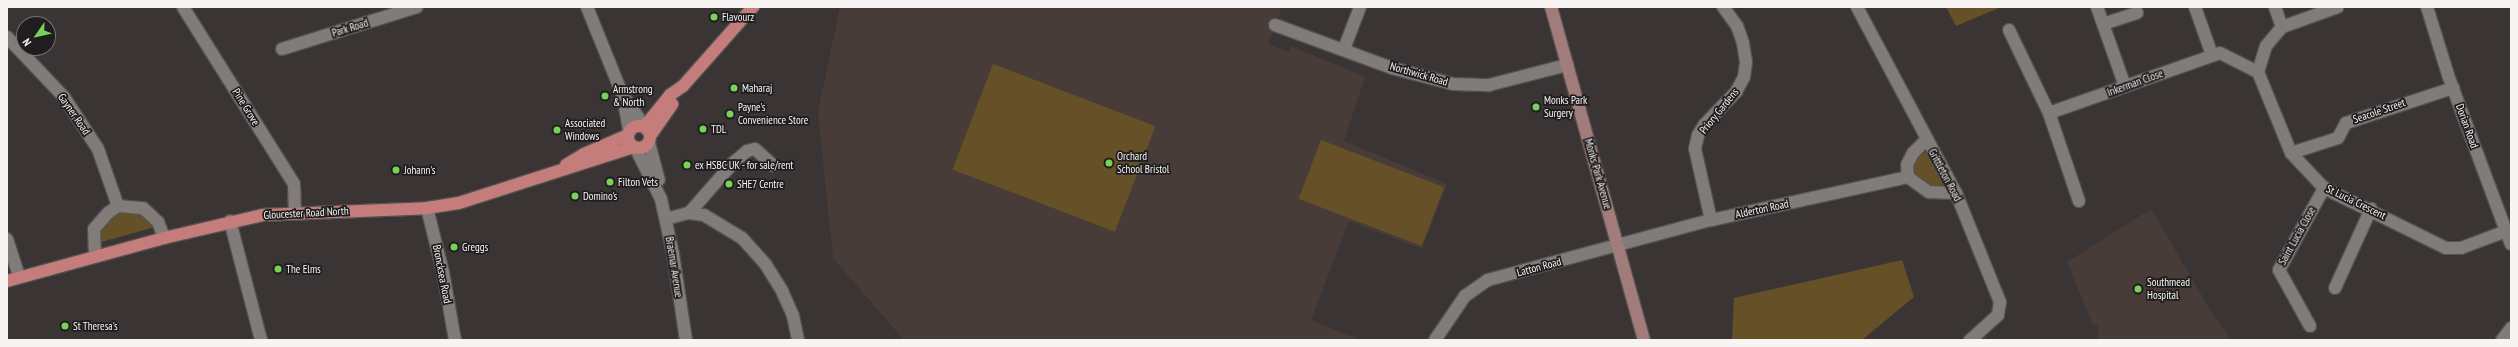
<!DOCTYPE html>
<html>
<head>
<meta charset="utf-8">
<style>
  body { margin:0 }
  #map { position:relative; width:2518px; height:347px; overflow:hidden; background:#3a3534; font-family:"PT Sans Narrow",sans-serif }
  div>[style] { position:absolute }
  .built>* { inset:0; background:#473c38 }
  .green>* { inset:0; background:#665028; transform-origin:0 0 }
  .roads { filter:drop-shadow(1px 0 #54514f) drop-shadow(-1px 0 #54514f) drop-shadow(0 1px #54514f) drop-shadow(0 -1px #54514f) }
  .street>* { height:12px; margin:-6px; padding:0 6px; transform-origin:6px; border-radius:6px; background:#817c7a }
  .secondary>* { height:12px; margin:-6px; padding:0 6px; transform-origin:6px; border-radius:6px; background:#a27c7a }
  .primary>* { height:12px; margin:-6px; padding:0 6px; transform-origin:6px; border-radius:6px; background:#c47d7a }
  .primary>.ring { margin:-6px; padding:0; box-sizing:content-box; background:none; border:12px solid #c47d7a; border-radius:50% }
  .dots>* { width:11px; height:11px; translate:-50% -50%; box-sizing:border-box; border:2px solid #1f1d1d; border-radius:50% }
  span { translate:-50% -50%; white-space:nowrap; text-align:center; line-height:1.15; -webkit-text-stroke:3.5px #1f1d1d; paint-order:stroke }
  .poi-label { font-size:11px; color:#f7f4f3 }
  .left { translate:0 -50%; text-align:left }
  .street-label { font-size:11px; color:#f7f4f3 }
  .frame { position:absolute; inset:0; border:8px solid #f7f4f3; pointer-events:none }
  .north { position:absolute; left:16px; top:16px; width:40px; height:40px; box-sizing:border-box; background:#1f1d1d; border:1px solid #757373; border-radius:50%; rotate:236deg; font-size:11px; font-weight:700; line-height:16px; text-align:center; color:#f7f4f3 }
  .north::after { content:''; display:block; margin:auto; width:14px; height:18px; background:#78d158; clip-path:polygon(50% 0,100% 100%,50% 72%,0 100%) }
</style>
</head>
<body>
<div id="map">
  <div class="built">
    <i style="clip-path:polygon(840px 7px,1282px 7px,1268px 44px,1289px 52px,1291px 46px,1365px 77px,1344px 141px,1447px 184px,1422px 249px,1349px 221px,1311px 320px,1361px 340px,904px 340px,833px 258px,818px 111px)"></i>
    <i style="clip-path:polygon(2151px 209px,2208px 306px,2231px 340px,2097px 340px,2099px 324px,2093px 325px,2067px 262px)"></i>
  </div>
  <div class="green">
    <i style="clip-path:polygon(1946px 7px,2001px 7px,1956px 26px)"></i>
    <i style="left:993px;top:64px;width:174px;height:113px;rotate:21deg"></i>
    <i style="left:1321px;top:140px;width:132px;height:63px;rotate:21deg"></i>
    <i style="clip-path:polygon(1928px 150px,1946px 187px,1939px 190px,1925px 185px,1915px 175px,1914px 167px,1917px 158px)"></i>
    <i style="clip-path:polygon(129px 209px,145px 214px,155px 227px,98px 243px,102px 224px,119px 212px)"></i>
    <i style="clip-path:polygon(1902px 260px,1914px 297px,1862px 340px,1732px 340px,1734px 298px)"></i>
  </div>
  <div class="roads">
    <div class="street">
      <i style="left:183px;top:7px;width:209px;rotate:57.9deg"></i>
      <i style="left:294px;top:184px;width:27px;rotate:88deg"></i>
      <i style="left:587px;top:7px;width:96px;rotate:68deg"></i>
      <i style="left:623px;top:96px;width:36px;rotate:80deg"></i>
      <i style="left:1857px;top:7px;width:211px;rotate:62deg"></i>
      <i style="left:1956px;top:193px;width:118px;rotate:68deg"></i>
      <i style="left:2000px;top:302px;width:13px;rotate:99deg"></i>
      <i style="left:1998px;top:315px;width:38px;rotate:138deg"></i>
      <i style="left:2097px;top:7px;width:84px;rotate:70.5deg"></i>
      <i style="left:2195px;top:7px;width:51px;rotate:70.5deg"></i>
      <i style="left:2275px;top:7px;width:21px;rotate:71deg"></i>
      <i style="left:2427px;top:7px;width:71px;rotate:72.8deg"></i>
      <i style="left:2448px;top:75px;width:180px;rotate:69.6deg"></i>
      <i style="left:2103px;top:24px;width:36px;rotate:-18deg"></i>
      <i style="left:1275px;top:25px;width:125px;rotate:20.2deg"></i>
      <i style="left:1392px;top:68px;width:63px;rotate:14.7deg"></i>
      <i style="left:1453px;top:84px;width:36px;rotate:2deg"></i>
      <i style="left:1489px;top:85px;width:81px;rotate:-14.4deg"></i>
      <i style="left:2009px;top:30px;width:92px;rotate:64.3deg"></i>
      <i style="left:2049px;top:113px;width:93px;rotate:71.2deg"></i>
      <i style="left:7px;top:37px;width:83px;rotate:46.5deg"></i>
      <i style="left:64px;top:97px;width:62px;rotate:56.8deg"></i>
      <i style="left:98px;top:149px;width:60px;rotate:70.7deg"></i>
      <i style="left:282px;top:49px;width:141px;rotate:-17.3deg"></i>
      <i style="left:1344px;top:49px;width:45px;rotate:-69.1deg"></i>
      <i style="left:2258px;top:72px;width:27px;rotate:-73deg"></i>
      <i style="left:2266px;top:46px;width:25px;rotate:-50deg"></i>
      <i style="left:2282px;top:27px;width:59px;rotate:-19.7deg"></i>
      <i style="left:626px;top:100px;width:21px;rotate:55deg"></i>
      <i style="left:638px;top:117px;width:9px;rotate:72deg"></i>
      <i style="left:2049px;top:113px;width:181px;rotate:-19.3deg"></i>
      <i style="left:2220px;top:53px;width:42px;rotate:26.6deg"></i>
      <i style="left:2258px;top:72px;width:87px;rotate:67.8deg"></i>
      <i style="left:2291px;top:153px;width:48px;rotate:46.7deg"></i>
      <i style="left:2324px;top:188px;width:136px;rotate:26.2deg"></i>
      <i style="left:2446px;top:248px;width:15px"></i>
      <i style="left:2461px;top:248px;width:48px;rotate:-20.7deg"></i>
      <i style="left:1927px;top:139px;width:20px;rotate:135deg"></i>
      <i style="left:1913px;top:153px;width:13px;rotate:117deg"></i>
      <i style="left:1907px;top:165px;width:12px;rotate:85deg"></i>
      <i style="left:1908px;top:177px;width:26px;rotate:36deg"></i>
      <i style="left:1929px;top:192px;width:27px;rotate:2deg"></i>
      <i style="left:649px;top:143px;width:38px;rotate:75deg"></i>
      <i style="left:636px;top:149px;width:56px;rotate:63.4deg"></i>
      <i style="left:661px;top:199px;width:56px;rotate:77.7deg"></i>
      <i style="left:673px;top:254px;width:87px;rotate:81.4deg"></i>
      <i style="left:2291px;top:153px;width:49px;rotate:-17.7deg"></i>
      <i style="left:2338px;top:138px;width:17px;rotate:-62deg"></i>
      <i style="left:2346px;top:123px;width:113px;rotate:-18.1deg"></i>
      <i style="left:427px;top:208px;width:66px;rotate:76deg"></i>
      <i style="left:443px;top:272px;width:69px;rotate:80deg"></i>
      <i style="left:689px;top:213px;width:68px;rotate:-48.6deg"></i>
      <i style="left:734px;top:162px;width:17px;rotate:-40deg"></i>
      <i style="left:747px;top:151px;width:8px;rotate:-14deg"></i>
      <i style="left:755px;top:149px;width:25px;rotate:42deg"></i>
      <i style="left:666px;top:219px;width:24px;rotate:-15deg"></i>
      <i style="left:689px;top:213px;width:15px;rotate:8deg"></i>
      <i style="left:704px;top:215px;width:44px;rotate:31.2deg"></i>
      <i style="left:742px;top:238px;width:36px;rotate:48deg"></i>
      <i style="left:766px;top:265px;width:31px;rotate:58deg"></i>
      <i style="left:782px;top:291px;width:27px;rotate:66deg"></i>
      <i style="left:793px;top:316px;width:25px;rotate:78deg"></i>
      <i style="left:1711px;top:220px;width:73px;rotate:-102.7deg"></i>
      <i style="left:1695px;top:149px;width:14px;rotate:-78deg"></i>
      <i style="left:1698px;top:135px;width:13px;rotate:-58deg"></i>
      <i style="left:1705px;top:124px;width:45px;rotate:-45.9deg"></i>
      <i style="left:1736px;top:92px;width:17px;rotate:-62deg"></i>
      <i style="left:1744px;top:77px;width:15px;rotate:-82deg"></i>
      <i style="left:1746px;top:62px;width:19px;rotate:-99deg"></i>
      <i style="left:1743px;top:43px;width:18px;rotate:-109deg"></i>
      <i style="left:1737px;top:26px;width:24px;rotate:-126deg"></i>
      <i style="left:230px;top:221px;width:123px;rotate:75.4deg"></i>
      <i style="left:7px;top:239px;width:40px;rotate:72deg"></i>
      <i style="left:95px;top:256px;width:27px;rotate:-92deg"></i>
      <i style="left:94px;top:229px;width:21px;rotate:-49deg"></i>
      <i style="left:108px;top:213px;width:12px;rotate:-35deg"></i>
      <i style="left:118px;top:206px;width:25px;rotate:5deg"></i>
      <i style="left:143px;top:208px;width:21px;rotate:43deg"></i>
      <i style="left:158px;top:222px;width:17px;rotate:69deg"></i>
      <i style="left:2335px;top:288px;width:87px;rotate:-65.5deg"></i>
      <i style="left:2310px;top:326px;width:64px;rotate:-119deg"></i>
      <i style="left:2279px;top:270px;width:94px;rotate:-61.2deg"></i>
      <i style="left:1435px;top:340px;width:53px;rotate:-55.7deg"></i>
      <i style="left:1465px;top:296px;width:28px;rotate:-35deg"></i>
      <i style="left:1488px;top:280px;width:231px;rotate:-15.1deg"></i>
      <i style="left:1711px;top:220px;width:202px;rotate:-12.3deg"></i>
      <i style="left:2502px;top:340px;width:15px;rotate:-53deg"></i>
    </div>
    <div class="secondary">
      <i style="left:1551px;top:7px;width:346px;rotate:74.4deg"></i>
    </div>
    <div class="primary">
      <i class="ring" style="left:628px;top:126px;width:10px;height:10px"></i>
      <i style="left:644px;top:127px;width:41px;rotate:-50.9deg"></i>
      <i style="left:670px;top:95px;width:16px;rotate:-35deg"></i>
      <i style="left:683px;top:86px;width:106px;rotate:-48.5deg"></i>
      <i style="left:650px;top:136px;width:39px;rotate:-55deg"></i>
      <i style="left:566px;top:165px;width:21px;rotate:-31deg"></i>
      <i style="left:584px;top:154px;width:48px;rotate:-23.4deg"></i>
      <i style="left:7px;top:281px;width:163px;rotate:-15.3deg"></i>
      <i style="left:164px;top:238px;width:102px;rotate:-13.1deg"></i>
      <i style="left:263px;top:215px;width:164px;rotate:-2.4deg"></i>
      <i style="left:427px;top:208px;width:32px;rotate:-9deg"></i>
      <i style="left:459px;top:203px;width:183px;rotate:-17.8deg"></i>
    </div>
  </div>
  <div class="dots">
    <i style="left:714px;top:17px;background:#78d158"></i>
    <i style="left:734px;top:88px;background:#78d158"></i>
    <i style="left:605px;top:96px;background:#78d158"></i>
    <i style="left:1536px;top:107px;background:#78d158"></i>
    <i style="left:730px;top:114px;background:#78d158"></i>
    <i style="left:703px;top:129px;background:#78d158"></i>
    <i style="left:557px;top:130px;background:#78d158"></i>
    <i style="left:1109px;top:163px;background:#78d158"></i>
    <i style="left:687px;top:165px;background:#78d158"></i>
    <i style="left:396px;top:170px;background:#78d158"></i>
    <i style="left:610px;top:182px;background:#78d158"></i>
    <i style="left:729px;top:184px;background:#78d158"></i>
    <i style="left:575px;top:196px;background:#78d158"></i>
    <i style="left:454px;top:247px;background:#78d158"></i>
    <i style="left:278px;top:269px;background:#78d158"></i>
    <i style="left:2138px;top:289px;background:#78d158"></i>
    <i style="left:65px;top:326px;background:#78d158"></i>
  </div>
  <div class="poi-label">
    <span class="left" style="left:722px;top:17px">Flavourz</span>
    <span class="left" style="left:742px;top:88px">Maharaj</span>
    <span class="left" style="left:613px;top:96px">Armstrong<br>&amp; North</span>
    <span class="left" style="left:1544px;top:107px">Monks Park<br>Surgery</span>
    <span class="left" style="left:738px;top:114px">Payne's<br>Convenience Store</span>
    <span class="left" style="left:565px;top:130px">Associated<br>Windows</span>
    <span class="left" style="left:711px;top:129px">TDL</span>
    <span class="left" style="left:1117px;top:163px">Orchard<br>School Bristol</span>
    <span class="left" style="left:695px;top:165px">ex HSBC UK - for sale/rent</span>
    <span class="left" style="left:404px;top:170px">Johann's</span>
    <span class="left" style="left:618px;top:182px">Filton Vets</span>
    <span class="left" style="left:737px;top:184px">SHE7 Centre</span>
    <span class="left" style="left:583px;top:196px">Domino's</span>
    <span class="left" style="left:462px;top:247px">Greggs</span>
    <span class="left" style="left:286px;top:269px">The Elms</span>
    <span class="left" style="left:2147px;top:289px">Southmead<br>Hospital</span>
    <span class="left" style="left:73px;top:326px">St Theresa's</span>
  </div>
  <div class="street-label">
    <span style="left:350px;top:28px;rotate:-17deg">Park Road</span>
    <span style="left:1419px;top:74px;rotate:16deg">Northwick Road</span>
    <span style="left:2135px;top:83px;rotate:-20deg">Inkerman Close</span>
    <span style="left:246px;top:107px;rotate:58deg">Pine Grove</span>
    <span style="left:1719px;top:111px;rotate:-51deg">Priory Gardens</span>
    <span style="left:2379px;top:111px;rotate:-19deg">Seacole Street</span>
    <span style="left:74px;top:114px;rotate:55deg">Gayner Road</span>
    <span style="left:2467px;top:126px;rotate:70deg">Dorian Road</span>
    <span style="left:1598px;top:174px;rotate:74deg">Monks Park Avenue</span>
    <span style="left:1945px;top:175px;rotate:62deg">Grittleton Road</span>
    <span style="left:2356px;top:202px;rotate:26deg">St Lucia Crescent</span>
    <span style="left:1762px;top:209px;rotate:-12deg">Alderton Road</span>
    <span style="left:306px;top:213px;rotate:-3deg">Gloucester Road North</span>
    <span style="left:2297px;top:236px;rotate:-61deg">Saint Lucia Close</span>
    <span style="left:674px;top:267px;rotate:81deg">Braemar Avenue</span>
    <span style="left:1539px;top:267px;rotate:-15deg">Latton Road</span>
    <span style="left:442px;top:274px;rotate:79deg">Broncksea Road</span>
  </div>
  <div class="frame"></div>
  <div class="north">N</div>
</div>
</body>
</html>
